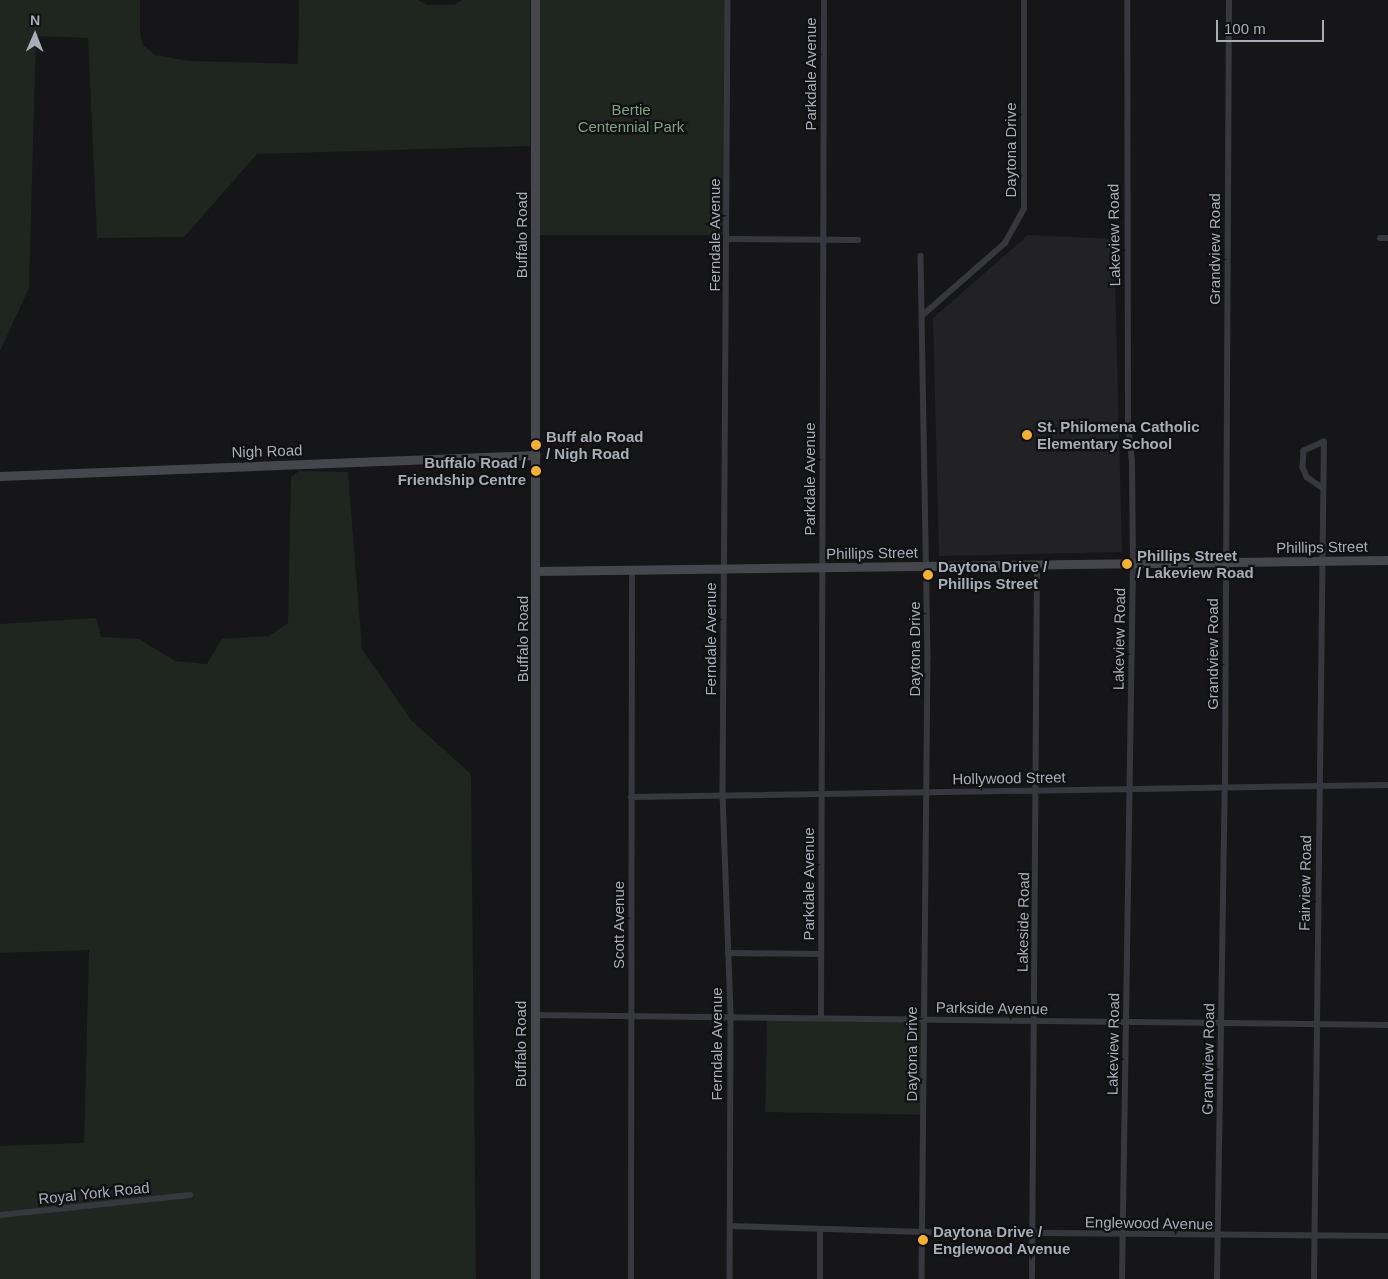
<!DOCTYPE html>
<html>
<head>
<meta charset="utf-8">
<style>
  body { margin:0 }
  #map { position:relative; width:1388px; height:1279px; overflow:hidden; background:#161618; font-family:Helvetica,sans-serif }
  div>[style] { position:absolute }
  .built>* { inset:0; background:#222225 }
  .green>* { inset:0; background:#1e261f; transform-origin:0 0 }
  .street>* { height:5.5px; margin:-2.75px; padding:0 2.75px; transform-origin:2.75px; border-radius:2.75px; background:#37383d }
  .secondary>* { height:9px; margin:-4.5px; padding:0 4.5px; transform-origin:4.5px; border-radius:4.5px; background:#45474d }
  .dots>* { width:14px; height:14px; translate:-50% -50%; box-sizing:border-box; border:2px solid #111113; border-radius:50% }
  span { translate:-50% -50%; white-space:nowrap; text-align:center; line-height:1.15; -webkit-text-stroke:4.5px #111113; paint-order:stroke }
  .street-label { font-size:15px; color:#a8adb8 }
  .park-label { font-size:15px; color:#7fa381 }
  .poi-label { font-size:15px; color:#a8adb8; font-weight:700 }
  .left { translate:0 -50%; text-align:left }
  .right { translate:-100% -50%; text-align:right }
  .north { position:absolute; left:10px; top:10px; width:50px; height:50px; -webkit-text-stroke:4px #111113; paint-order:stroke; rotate:1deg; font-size:14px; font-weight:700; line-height:20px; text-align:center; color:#a8adb8 }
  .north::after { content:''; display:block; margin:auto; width:18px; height:22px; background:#a8adb8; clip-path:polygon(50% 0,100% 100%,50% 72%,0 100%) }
  .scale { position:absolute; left:1216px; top:20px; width:108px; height:22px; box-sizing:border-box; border:2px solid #a8adb8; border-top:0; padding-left:6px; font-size:15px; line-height:18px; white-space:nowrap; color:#a8adb8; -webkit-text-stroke:4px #111113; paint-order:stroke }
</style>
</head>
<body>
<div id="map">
  <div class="built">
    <i style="clip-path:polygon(1028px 235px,1114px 239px,1122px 552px,939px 556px,933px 318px)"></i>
  </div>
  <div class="green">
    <i style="clip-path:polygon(0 0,140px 0,140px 34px,143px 45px,155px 55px,188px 61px,298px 64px,299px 0,418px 0,427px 5px,454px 5px,462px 0,530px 0,530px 146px,257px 154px,184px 237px,97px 238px,88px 38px,36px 36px,29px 288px,0 351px)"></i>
    <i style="left:536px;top:0;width:192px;height:235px"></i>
    <i style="clip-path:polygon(299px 471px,348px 472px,362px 649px,411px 720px,471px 774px,476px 1279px,0 1279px,0 1146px,84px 1143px,89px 950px,0 953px,0 624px,96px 618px,101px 637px,139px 639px,175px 661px,207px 664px,222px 639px,269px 636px,288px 623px,291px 477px)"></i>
    <i style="left:767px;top:1016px;width:158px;height:96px;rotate:1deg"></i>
  </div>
  <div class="street">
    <i style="left:728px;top:0;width:795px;rotate:90.36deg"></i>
    <i style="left:723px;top:795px;width:220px;rotate:87.9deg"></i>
    <i style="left:731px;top:1015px;width:264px;rotate:90.2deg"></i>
    <i style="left:1380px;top:238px;width:8px"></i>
    <i style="left:727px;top:239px;width:131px;rotate:0.4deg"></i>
    <i style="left:921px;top:256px;width:401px;rotate:89deg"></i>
    <i style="left:928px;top:657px;width:622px;rotate:90.55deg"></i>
    <i style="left:924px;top:314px;width:108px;rotate:-41.2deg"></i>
    <i style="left:1005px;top:243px;width:39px;rotate:-61deg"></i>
    <i style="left:1024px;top:209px;width:209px;rotate:-90deg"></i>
    <i style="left:631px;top:797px;width:757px;rotate:-0.91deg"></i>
    <i style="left:728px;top:953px;width:93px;rotate:0.6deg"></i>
    <i style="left:535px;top:1015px;width:853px;rotate:0.67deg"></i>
    <i style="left:821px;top:1019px;width:1019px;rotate:-89.83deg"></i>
    <i style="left:0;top:1215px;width:191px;rotate:-6deg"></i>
    <i style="left:730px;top:1226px;width:193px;rotate:1.8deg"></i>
    <i style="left:923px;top:1232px;width:465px;rotate:0.5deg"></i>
    <i style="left:631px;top:1279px;width:709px;rotate:-89.92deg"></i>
    <i style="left:820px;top:1279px;width:49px;rotate:-90deg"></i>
    <i style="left:1032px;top:1279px;width:714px;rotate:-89.6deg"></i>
    <i style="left:1122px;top:1279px;width:715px;rotate:-89.12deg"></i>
    <i style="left:1133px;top:564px;width:102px;rotate:-90.6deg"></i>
    <i style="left:1132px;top:462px;width:38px;rotate:-96deg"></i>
    <i style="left:1128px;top:424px;width:424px;rotate:-90.1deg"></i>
    <i style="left:1217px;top:1279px;width:492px;rotate:-89.1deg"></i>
    <i style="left:1225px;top:787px;width:787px;rotate:-89.71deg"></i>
    <i style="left:1314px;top:1279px;width:837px;rotate:-89.32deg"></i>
    <i style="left:1324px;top:442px;width:22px;rotate:156deg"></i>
    <i style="left:1304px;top:451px;width:16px;rotate:94deg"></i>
    <i style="left:1303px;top:467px;width:11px;rotate:68deg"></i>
    <i style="left:1307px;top:477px;width:19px;rotate:35deg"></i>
  </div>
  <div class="secondary">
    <i style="left:0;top:476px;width:536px;rotate:-2.24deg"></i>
    <i style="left:536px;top:571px;width:852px;rotate:-0.74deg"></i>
    <i style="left:535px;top:1279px;width:1279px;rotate:-90deg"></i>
  </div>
  <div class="dots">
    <i style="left:1027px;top:435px;background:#f2b134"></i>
    <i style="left:536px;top:445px;background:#f2b134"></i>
    <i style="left:536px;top:471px;background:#f2b134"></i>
    <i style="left:1127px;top:564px;background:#f2b134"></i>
    <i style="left:928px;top:575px;background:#f2b134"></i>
    <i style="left:923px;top:1240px;background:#f2b134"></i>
  </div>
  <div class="street-label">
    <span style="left:811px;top:74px;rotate:-90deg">Parkdale Avenue</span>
    <span style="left:1011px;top:150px;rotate:-90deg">Daytona Drive</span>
    <span style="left:522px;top:235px;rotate:-90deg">Buffalo Road</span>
    <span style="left:715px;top:235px;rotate:-90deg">Ferndale Avenue</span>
    <span style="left:1114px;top:235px;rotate:-91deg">Lakeview Road</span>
    <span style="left:1215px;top:249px;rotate:-90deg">Grandview Road</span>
    <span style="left:267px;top:451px;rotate:-2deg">Nigh Road</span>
    <span style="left:810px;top:479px;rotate:-90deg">Parkdale Avenue</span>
    <span style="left:1322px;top:547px;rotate:-1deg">Phillips Street</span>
    <span style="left:872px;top:553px;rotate:-1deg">Phillips Street</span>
    <span style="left:523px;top:639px;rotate:-90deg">Buffalo Road</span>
    <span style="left:711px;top:639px;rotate:-90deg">Ferndale Avenue</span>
    <span style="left:1119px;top:639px;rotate:-89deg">Lakeview Road</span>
    <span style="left:915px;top:649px;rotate:-90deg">Daytona Drive</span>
    <span style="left:1213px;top:654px;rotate:-90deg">Grandview Road</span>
    <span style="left:1009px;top:778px;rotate:-1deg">Hollywood Street</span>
    <span style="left:1305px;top:883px;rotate:-89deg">Fairview Road</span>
    <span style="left:809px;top:884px;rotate:-90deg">Parkdale Avenue</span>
    <span style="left:1023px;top:922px;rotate:-89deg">Lakeside Road</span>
    <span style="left:619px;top:925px;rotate:-90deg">Scott Avenue</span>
    <span style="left:992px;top:1008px;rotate:1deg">Parkside Avenue</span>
    <span style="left:521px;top:1044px;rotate:-90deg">Buffalo Road</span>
    <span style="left:717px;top:1044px;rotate:-90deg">Ferndale Avenue</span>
    <span style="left:1113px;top:1044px;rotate:-89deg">Lakeview Road</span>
    <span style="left:912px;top:1054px;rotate:-90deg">Daytona Drive</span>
    <span style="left:1208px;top:1059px;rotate:-89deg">Grandview Road</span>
    <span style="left:94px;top:1193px;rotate:-6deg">Royal York Road</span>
    <span style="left:1149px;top:1223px;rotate:1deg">Englewood Avenue</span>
  </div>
  <div class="park-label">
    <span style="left:631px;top:118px">Bertie<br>Centennial Park</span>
  </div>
  <div class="poi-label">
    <span class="left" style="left:1037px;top:435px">St. Philomena Catholic<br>Elementary School</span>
    <span class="left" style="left:546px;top:445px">Buff alo Road<br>/ Nigh Road</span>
    <span class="right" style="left:526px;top:471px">Buffalo Road /<br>Friendship Centre</span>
    <span class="left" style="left:1137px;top:564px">Phillips Street<br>/ Lakeview Road</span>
    <span class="left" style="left:938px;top:575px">Daytona Drive /<br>Phillips Street</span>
    <span class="left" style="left:933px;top:1240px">Daytona Drive /<br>Englewood Avenue</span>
  </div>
  <div class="north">N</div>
  <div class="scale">100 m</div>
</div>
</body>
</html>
